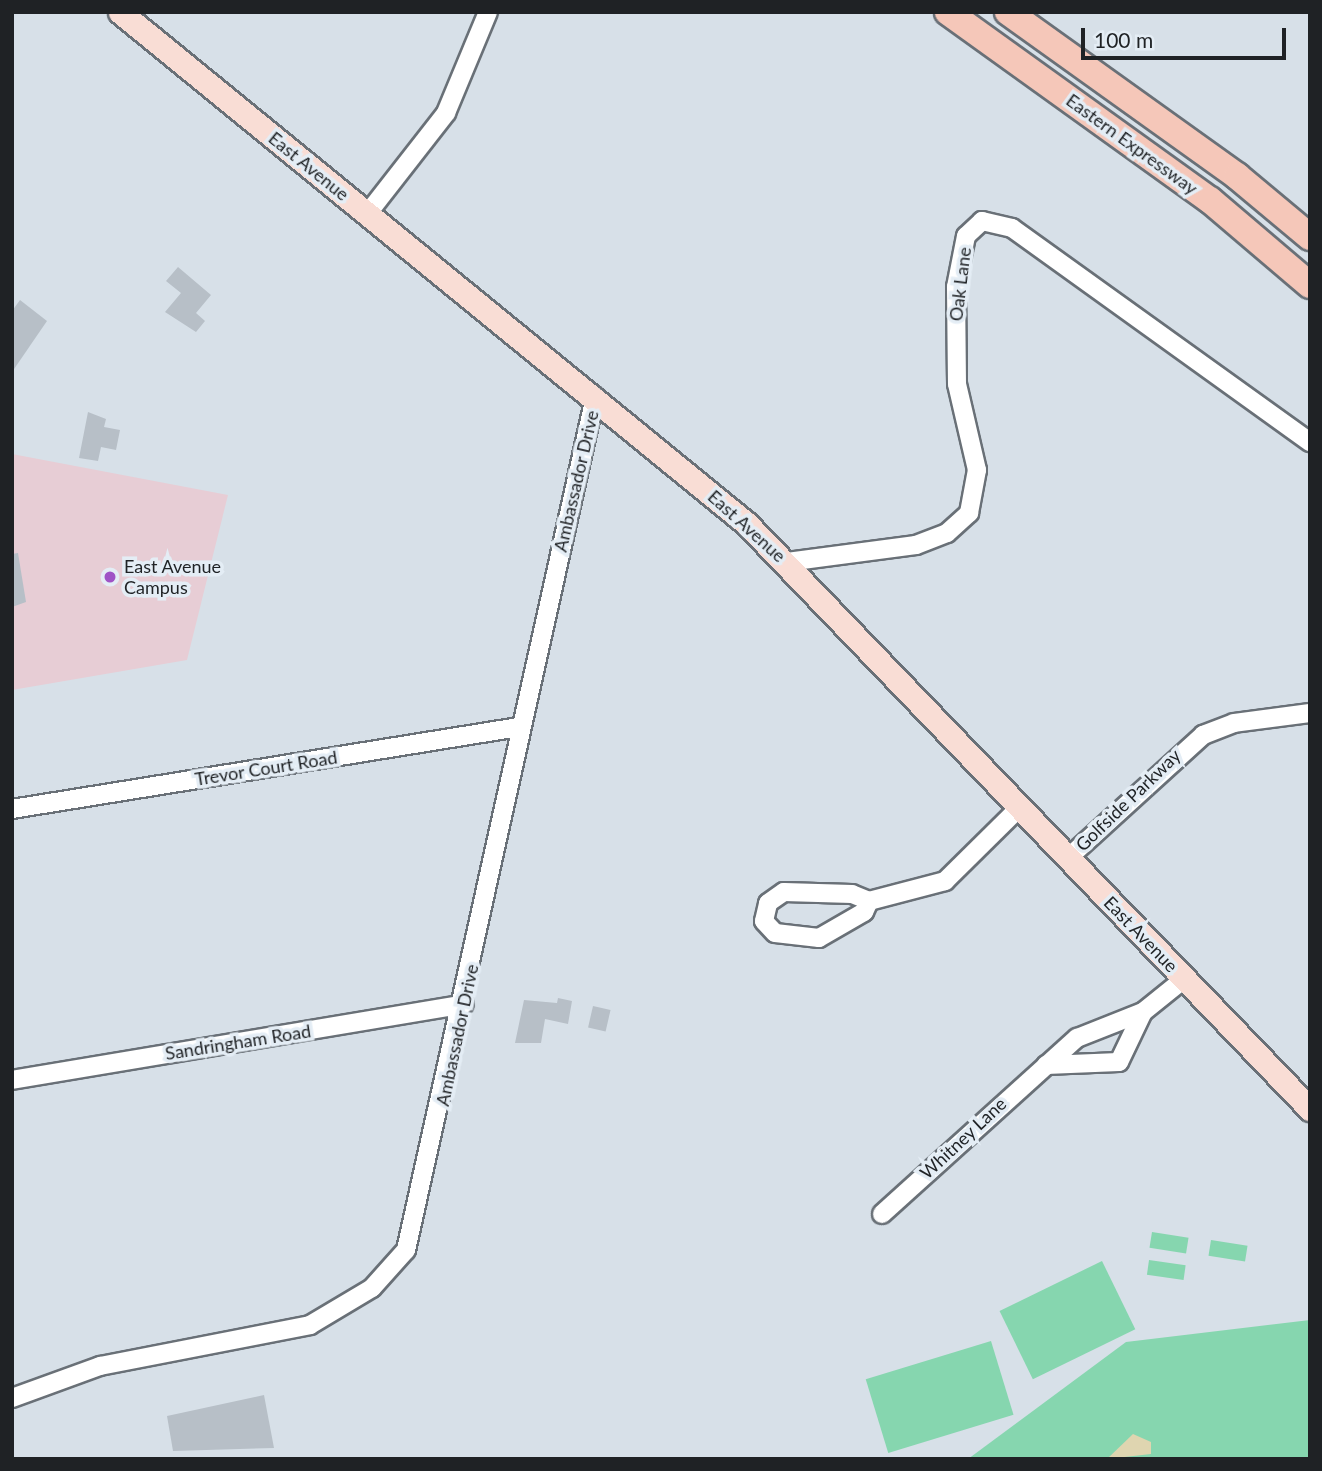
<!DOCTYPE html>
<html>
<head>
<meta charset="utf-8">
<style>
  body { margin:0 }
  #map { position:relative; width:1322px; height:1471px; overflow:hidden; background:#d7e0e8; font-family:Lato,sans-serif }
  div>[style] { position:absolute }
  .education>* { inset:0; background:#e7cdd5 }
  .green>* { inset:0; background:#86d6af; transform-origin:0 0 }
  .sand>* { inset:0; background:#dfd5b0 }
  .building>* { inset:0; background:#b7bfc7; transform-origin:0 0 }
  .roads { filter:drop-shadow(2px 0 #697077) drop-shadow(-2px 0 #697077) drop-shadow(0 2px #697077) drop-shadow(0 -2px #697077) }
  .minor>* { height:18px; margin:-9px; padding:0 9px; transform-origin:9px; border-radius:9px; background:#fff }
  .major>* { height:23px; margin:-11.5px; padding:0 11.5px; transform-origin:11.5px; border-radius:11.5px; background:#f9ddd5 }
  .highway>* { height:26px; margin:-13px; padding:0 13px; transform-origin:13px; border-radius:13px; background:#f5c7b9 }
  .dots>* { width:19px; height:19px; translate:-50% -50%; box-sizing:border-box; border:4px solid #e4edf5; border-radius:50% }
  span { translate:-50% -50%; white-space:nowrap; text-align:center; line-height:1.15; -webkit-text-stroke:7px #e4edf5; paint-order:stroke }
  .street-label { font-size:18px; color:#1f2225 }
  .poi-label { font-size:18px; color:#1f2225 }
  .left { translate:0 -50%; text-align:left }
  .frame { position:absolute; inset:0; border:14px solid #1f2225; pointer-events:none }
  .scale { position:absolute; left:1081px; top:28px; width:205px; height:32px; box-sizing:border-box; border:4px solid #1f2225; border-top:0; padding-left:9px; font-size:21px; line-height:24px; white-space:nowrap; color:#1f2225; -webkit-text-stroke:5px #e4edf5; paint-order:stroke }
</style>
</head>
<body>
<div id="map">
  <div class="education">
    <i style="clip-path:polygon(12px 454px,228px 495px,187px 660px,12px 690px)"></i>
  </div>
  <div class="green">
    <i style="left:1152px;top:1232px;width:37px;height:16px;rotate:9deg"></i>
    <i style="left:1211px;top:1240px;width:37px;height:16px;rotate:9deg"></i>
    <i style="left:1149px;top:1260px;width:37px;height:15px;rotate:8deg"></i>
    <i style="left:1102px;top:1261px;width:76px;height:114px;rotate:64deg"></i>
    <i style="clip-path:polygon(1310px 1320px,1310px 1459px,968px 1459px,1126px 1342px)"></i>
    <i style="left:991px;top:1341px;width:77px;height:131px;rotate:73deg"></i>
  </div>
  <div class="sand">
    <i style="clip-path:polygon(1133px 1434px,1151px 1442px,1151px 1454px,1107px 1459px)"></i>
  </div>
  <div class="building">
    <i style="clip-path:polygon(178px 267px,211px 295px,196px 313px,205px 321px,196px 332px,165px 312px,181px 293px,166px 281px)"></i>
    <i style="clip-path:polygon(20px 300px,47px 321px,12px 372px,12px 311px)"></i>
    <i style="clip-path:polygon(88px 412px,106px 419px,104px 427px,120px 430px,116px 450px,101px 447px,98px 461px,79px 458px)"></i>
    <i style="clip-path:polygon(18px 553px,26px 602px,12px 607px,12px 554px)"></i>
    <i style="clip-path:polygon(558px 998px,572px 1001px,568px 1024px,545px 1019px,541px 1043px,515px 1043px,524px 1000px,557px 1003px)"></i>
    <i style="left:593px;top:1006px;width:18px;height:22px;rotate:13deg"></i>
    <i style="clip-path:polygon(264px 1395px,274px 1448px,173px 1451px,167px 1416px)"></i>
  </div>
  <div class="roads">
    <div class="minor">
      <i style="left:368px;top:213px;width:127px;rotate:-52deg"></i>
      <i style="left:446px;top:113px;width:109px;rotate:-67.4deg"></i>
      <i style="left:787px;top:562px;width:130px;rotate:-7.5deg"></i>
      <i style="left:916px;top:545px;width:33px;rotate:-21deg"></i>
      <i style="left:947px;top:533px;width:30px;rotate:-42deg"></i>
      <i style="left:969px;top:513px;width:44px;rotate:-79.5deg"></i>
      <i style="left:977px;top:470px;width:88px;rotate:-103.1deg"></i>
      <i style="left:957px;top:384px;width:97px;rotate:-90.6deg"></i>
      <i style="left:956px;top:287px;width:52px;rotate:-78.9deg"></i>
      <i style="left:966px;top:236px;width:22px;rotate:-43deg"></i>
      <i style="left:982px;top:221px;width:31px;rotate:13deg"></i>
      <i style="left:1012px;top:228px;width:367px;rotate:35.7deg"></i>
      <i style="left:12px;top:809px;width:514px;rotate:-9.19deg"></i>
      <i style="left:1068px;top:858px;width:183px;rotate:-42.3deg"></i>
      <i style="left:1203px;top:735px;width:33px;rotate:-21deg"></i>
      <i style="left:1234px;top:723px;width:77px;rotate:-7.5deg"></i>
      <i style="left:869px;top:901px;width:12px;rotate:114deg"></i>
      <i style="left:864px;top:912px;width:52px;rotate:150deg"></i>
      <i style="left:819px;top:938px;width:44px;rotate:-173.5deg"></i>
      <i style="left:775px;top:933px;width:16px;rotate:-133deg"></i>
      <i style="left:764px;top:921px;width:18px;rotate:-77deg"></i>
      <i style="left:768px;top:903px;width:19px;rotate:-35deg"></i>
      <i style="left:784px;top:892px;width:68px;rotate:1.7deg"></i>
      <i style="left:852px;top:894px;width:18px;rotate:22deg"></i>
      <i style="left:869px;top:901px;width:79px;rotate:-14.7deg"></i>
      <i style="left:945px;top:881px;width:105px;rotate:-44.6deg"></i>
      <i style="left:1046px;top:1065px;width:73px;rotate:-2.4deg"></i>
      <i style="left:1119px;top:1062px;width:55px;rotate:-64.4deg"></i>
      <i style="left:12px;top:1080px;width:458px;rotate:-9.5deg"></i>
      <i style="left:882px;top:1214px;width:263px;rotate:-42.1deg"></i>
      <i style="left:1077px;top:1038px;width:71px;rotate:-21.5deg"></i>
      <i style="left:1143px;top:1012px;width:53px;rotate:-38.8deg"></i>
      <i style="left:12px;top:1398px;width:94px;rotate:-20deg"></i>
      <i style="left:100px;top:1366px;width:214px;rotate:-11deg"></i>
      <i style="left:310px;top:1325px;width:72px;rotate:-30.8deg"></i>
      <i style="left:372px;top:1288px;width:51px;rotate:-48.2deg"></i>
      <i style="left:406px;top:1250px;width:874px;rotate:-77.51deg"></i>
    </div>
    <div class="major">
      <i style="left:120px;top:12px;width:809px;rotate:39.23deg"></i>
      <i style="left:747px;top:524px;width:812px;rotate:46.1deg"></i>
    </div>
    <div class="highway">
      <i style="left:948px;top:12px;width:322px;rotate:35.7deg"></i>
      <i style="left:1210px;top:200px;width:131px;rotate:40.4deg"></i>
      <i style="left:1008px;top:12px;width:282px;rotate:35.6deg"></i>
      <i style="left:1237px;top:176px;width:95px;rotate:39.9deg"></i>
    </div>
  </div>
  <div class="dots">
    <i style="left:110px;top:577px;background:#9f53c6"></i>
  </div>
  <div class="street-label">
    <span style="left:1132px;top:144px;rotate:36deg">Eastern Expressway</span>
    <span style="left:309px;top:166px;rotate:39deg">East Avenue</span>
    <span style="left:960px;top:284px;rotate:-83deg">Oak Lane</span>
    <span style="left:576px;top:481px;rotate:-77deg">Ambassador Drive</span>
    <span style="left:747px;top:526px;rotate:42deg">East Avenue</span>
    <span style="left:266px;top:768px;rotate:-9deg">Trevor Court Road</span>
    <span style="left:1128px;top:800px;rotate:-44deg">Golfside Parkway</span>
    <span style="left:1141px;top:934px;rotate:46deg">East Avenue</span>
    <span style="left:457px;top:1035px;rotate:-78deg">Ambassador Drive</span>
    <span style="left:238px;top:1042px;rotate:-9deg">Sandringham Road</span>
    <span style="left:963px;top:1138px;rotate:-43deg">Whitney Lane</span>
  </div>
  <div class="poi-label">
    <span class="left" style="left:124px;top:577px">East Avenue<br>Campus</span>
  </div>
  <div class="frame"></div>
  <div class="scale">100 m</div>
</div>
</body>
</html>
